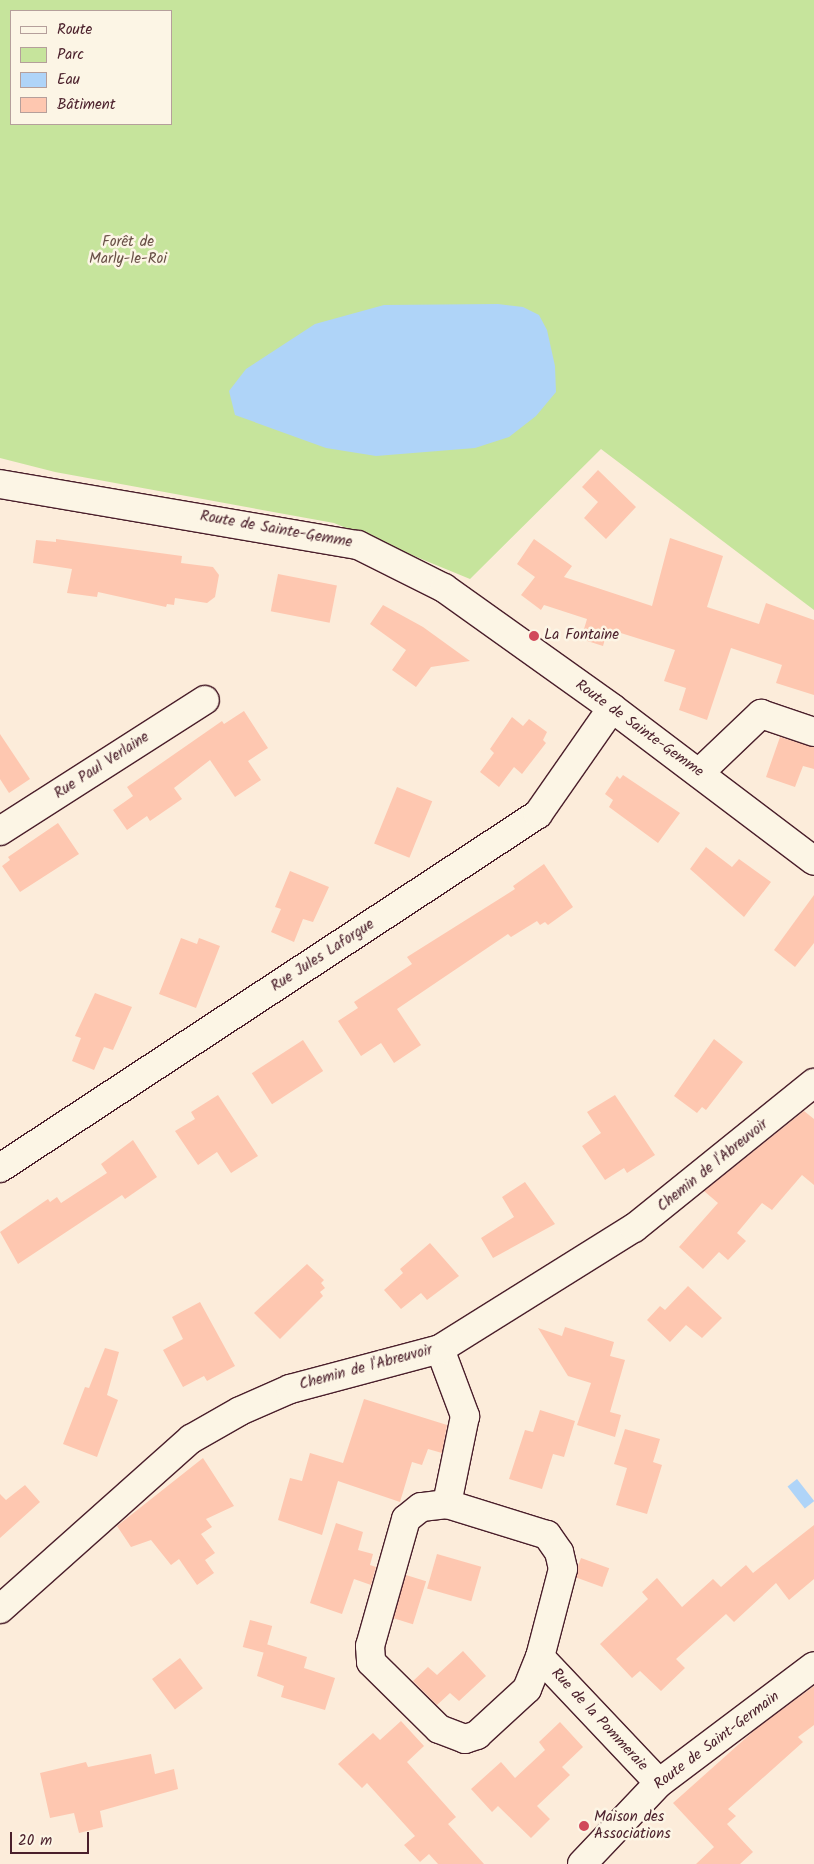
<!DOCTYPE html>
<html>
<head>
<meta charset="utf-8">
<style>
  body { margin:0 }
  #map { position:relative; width:814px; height:1864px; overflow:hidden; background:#fcecda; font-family:Kalam,sans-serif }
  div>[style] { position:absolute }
  .green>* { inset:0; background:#c6e49c }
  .water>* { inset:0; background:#afd4f8; transform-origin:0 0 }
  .building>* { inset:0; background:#fec7b0; transform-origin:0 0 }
  .roads { filter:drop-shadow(1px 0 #4a1f2b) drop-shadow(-1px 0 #4a1f2b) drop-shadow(0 1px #4a1f2b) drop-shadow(0 -1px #4a1f2b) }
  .street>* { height:28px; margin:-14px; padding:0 14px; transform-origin:14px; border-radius:14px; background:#fcf5e5 }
  .secondary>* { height:28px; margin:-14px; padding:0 14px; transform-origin:14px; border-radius:14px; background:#fcf5e5 }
  .dots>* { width:14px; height:14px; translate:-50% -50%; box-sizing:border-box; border:2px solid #fcf5e5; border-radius:50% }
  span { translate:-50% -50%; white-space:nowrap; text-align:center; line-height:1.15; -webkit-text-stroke:5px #fcf5e5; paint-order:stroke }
  .park-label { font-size:15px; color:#695047 }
  .street-label { font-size:15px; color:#4a1f2b }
  .poi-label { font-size:15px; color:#4a1f2b }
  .left { translate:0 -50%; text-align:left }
  .legend { position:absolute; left:10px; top:10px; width:162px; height:115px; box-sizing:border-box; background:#fcf5e5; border:1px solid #b59f9b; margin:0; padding:6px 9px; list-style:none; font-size:15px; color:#4a1f2b }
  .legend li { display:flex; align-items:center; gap:10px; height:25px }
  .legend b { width:25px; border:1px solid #b59f9b }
  .scale { position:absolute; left:10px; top:1832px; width:79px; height:22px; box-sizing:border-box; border:2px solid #4a1f2b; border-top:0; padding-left:6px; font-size:15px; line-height:18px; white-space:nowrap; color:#4a1f2b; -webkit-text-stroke:4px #fcf5e5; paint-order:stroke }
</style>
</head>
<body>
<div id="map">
  <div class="green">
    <i style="clip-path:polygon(evenodd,0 0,814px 0,814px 610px,601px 449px,470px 579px,334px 523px,55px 472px,0 458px,0 0,11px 11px,171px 11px,171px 124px,11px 124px,11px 11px)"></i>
  </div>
  <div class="water">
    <i style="clip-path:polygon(498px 304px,523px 307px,539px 315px,547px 330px,555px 366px,556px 392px,536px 416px,509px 437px,475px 448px,376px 456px,326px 448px,235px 415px,229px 391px,246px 369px,315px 324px,384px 305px)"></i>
    <i style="left:797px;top:1479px;width:28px;height:12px;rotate:52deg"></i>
  </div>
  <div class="building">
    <i style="clip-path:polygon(598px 470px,636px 507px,606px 539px,584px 518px,598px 502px,582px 487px)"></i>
    <i style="clip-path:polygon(670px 538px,723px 556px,707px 607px,759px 624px,766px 603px,814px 620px,814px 695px,776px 683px,782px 665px,731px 648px,707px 720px,679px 710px,686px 688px,664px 681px,675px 650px,608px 629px,603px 646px,581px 639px,587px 619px,544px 605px,541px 610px,521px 595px,535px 577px,517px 564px,534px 539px,572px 566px,564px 577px,652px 606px)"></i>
    <i style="clip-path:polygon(56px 539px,182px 556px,181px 563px,213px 567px,219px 575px,215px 597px,207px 603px,175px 598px,174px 605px,167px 604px,166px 607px,98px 592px,97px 597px,67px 593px,72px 569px,33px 563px,36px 540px,56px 542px)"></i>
    <i style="left:278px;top:574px;width:60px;height:38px;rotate:11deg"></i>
    <i style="clip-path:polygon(383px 605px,423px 627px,470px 661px,431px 667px,416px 687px,392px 670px,406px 650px,370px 624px)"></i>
    <i style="clip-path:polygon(244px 711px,268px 748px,248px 761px,261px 780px,235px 797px,210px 760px,174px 788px,182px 799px,150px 821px,147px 816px,127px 830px,113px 810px,133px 796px,127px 787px,222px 721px,224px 724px)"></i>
    <i style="clip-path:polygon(512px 717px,523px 726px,529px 719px,547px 732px,543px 740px,546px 743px,522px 774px,514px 767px,499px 787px,480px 772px,494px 753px,490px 749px)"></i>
    <i style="clip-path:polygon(0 734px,30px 779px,9px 793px,0 779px)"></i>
    <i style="clip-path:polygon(780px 737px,814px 747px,814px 769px,803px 766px,795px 787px,766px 777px)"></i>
    <i style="clip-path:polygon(623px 775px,680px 813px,658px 843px,609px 807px,613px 800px,605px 794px,617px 776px,620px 779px)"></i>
    <i style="left:397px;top:787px;width:38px;height:61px;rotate:22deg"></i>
    <i style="clip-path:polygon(58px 823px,79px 854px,20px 892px,2px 866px,10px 860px,8px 857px)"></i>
    <i style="clip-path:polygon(706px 847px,732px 867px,739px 859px,771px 882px,744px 917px,690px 869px)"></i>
    <i style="clip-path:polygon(544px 864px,573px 907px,548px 925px,545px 922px,540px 925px,537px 921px,511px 937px,508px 934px,397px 1009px,421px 1045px,394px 1063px,381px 1043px,361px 1056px,338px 1021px,358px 1008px,354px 1002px,412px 964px,407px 957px,515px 889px,513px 886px)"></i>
    <i style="clip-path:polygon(290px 871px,329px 887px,313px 922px,303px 919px,294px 942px,271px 932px,281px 909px,275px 907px)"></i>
    <i style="clip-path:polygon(814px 895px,814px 943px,795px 967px,774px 950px)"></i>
    <i style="clip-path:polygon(181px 938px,197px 944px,199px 938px,220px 946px,196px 1008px,159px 994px)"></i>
    <i style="clip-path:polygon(95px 993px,132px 1007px,113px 1050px,104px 1047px,94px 1070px,72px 1061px,81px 1038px,75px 1036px)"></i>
    <i style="clip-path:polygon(714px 1039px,743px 1062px,706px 1110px,702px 1107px,697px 1113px,674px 1096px)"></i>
    <i style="left:303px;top:1040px;width:37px;height:61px;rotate:57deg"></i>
    <i style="clip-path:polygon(218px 1095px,258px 1156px,231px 1173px,217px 1152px,198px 1165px,175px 1131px,195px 1119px,191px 1112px)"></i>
    <i style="clip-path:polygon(615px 1095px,655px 1155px,627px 1173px,624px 1168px,605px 1180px,582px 1146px,601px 1133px,587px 1112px)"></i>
    <i style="clip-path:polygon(804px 1111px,814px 1119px,814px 1185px,802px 1175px,772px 1210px,762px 1203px,737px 1233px,746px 1241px,728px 1260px,719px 1252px,703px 1269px,679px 1247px,718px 1203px,704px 1191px)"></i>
    <i style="clip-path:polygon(133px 1140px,157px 1177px,125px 1199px,122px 1195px,18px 1264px,0 1232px,48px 1199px,50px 1202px,57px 1197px,61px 1203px,107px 1173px,101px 1164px)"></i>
    <i style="clip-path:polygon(525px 1182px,555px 1224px,493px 1258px,481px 1238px,514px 1217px,502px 1197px)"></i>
    <i style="clip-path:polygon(430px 1243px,459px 1276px,427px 1300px,421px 1293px,401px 1309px,384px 1290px,403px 1273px,400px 1269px)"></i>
    <i style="clip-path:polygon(307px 1264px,324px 1280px,321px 1283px,325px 1288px,320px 1292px,323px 1296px,280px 1339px,254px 1313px)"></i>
    <i style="clip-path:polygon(688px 1286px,722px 1318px,702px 1338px,686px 1325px,670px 1342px,647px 1320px,660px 1306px,665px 1310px)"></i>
    <i style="clip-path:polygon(200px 1302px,235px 1366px,207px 1381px,204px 1376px,183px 1387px,163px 1350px,183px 1339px,172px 1317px)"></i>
    <i style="clip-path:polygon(565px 1327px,614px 1342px,610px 1356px,625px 1360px,610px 1412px,621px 1415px,615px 1437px,577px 1425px,591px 1383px,568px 1376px,538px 1328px,562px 1336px)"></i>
    <i style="clip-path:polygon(105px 1348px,119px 1352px,107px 1395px,118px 1400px,97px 1457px,63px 1444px,85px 1387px,89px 1388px)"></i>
    <i style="clip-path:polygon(364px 1399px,447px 1425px,442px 1453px,428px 1449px,422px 1465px,412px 1462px,400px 1502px,338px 1481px,322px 1535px,278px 1520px,290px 1478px,302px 1481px,310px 1453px,343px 1463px)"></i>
    <i style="clip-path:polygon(540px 1410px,575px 1421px,564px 1457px,553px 1454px,542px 1489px,509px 1479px,525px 1430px,533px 1432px)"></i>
    <i style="clip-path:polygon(625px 1429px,660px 1439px,653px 1462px,662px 1465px,647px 1514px,616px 1505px,627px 1468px,614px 1464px)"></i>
    <i style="clip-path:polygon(203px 1458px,234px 1506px,206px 1519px,212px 1527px,201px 1534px,215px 1553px,205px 1560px,214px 1573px,197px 1585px,179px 1559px,171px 1565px,151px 1540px,131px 1547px,117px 1526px)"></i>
    <i style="clip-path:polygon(25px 1485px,40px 1502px,0 1538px,0 1494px,6px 1500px)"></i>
    <i style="clip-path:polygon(336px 1523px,363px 1532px,358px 1550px,373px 1554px,370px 1565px,376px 1567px,371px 1585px,354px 1579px,342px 1614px,310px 1603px)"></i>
    <i style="clip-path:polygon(814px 1525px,814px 1579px,789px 1600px,776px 1583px,734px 1622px,726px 1614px,676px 1659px,685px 1668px,661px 1691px,640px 1671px,632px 1678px,600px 1644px,648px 1599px,642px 1592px,657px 1578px,682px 1607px,713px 1579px,721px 1587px,746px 1565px,753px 1573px)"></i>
    <i style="left:437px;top:1554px;width:46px;height:36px;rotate:16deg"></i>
    <i style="left:581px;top:1558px;width:30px;height:20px;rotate:20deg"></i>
    <i style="left:406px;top:1575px;width:21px;height:45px;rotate:17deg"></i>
    <i style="left:250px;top:1620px;width:23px;height:28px;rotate:15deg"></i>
    <i style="clip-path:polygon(266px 1644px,307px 1657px,304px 1668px,335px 1678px,325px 1710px,281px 1697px,284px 1686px,257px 1676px)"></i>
    <i style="clip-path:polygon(463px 1651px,486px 1676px,459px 1701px,450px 1693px,437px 1705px,413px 1681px,428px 1667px,437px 1675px)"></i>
    <i style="left:180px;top:1658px;width:38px;height:35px;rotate:53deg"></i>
    <i style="clip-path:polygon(814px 1686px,814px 1725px,798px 1737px,803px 1742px,728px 1809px,736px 1816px,727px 1824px,753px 1852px,740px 1864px,696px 1864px,714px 1847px,673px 1803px,757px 1728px)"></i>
    <i style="clip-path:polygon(401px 1721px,424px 1746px,407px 1762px,456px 1817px,448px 1824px,484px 1864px,438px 1864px,429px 1854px,420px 1862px,404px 1845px,415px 1836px,367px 1783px,362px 1788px,338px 1764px,373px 1733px,380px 1740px)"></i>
    <i style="clip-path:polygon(560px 1722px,583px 1747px,562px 1767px,570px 1775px,537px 1806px,550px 1819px,531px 1838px,498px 1806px,492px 1812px,471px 1789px,501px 1762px,515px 1778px,545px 1750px,539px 1742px)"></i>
    <i style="clip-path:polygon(151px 1754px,155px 1774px,174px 1769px,178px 1789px,100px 1811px,103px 1827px,79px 1833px,74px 1813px,50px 1818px,40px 1773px,86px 1762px,88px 1767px)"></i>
  </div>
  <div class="roads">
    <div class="street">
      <i style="left:0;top:484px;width:363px;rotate:9.7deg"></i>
      <i style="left:358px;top:545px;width:96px;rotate:26.6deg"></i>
      <i style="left:444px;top:588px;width:206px;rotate:35.5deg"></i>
      <i style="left:612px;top:708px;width:253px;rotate:37.1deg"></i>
      <i style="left:699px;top:773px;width:86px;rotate:-43.6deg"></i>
      <i style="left:761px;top:714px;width:56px;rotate:18.8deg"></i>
      <i style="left:0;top:831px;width:243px;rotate:-32.6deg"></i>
      <i style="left:0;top:1168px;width:644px;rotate:-33.34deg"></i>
      <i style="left:538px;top:814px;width:129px;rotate:-55.1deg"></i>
      <i style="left:440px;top:1349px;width:72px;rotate:69.5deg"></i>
      <i style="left:465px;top:1416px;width:90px;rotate:101.6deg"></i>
      <i style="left:447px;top:1504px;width:26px;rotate:173deg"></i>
      <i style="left:421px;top:1507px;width:19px;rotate:141deg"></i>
      <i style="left:406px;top:1519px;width:132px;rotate:105.8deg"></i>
      <i style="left:370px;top:1646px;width:16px;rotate:86deg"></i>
      <i style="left:371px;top:1662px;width:95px;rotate:44.6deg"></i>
      <i style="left:439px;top:1729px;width:28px;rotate:21deg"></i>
      <i style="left:465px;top:1739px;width:13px;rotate:-18deg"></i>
      <i style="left:477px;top:1735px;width:68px;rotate:-42.6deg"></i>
      <i style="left:527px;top:1689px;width:35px;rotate:-68deg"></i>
      <i style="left:540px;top:1657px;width:91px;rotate:-75.4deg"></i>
      <i style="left:563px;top:1569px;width:17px;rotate:-103deg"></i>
      <i style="left:559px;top:1552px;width:21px;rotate:-125deg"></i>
      <i style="left:547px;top:1535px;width:105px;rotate:-162.8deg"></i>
      <i style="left:0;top:1609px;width:256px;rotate:-41.7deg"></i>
      <i style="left:191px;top:1439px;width:56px;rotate:-29.7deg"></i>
      <i style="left:240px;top:1411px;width:55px;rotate:-23.7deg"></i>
      <i style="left:290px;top:1389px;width:155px;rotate:-14.9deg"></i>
      <i style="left:440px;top:1349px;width:229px;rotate:-32deg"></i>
      <i style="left:634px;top:1228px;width:231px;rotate:-38.9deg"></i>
      <i style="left:540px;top:1657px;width:173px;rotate:46.6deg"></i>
    </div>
    <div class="secondary">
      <i style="left:582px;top:1864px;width:112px;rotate:-46.5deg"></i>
      <i style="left:659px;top:1783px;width:194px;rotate:-37deg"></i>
    </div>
  </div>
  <div class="dots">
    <i style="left:534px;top:636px;background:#d1495b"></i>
    <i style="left:584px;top:1826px;background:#d1495b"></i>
  </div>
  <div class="park-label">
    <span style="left:128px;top:251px">Forêt de<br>Marly-le-Roi</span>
  </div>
  <div class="street-label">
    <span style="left:276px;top:530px;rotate:10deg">Route de Sainte-Gemme</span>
    <span style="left:639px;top:729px;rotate:36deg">Route de Sainte-Gemme</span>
    <span style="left:102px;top:766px;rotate:-33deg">Rue Paul Verlaine</span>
    <span style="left:323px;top:956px;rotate:-33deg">Rue Jules Laforgue</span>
    <span style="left:713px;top:1166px;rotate:-39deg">Chemin de l'Abreuvoir</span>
    <span style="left:366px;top:1368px;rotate:-15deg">Chemin de l'Abreuvoir</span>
    <span style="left:599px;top:1720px;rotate:47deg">Rue de la Pommeraie</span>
    <span style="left:717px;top:1741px;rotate:-37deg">Route de Saint-Germain</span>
  </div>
  <div class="poi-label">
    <span class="left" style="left:544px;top:636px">La Fontaine</span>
    <span class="left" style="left:594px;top:1826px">Maison des<br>Associations</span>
  </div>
  <ul class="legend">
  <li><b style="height:6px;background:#fcf5e5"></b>Route</li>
  <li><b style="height:14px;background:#c6e49c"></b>Parc</li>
  <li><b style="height:14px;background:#afd4f8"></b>Eau</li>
  <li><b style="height:14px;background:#fec7b0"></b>Bâtiment</li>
  </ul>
  <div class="scale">20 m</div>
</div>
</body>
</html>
